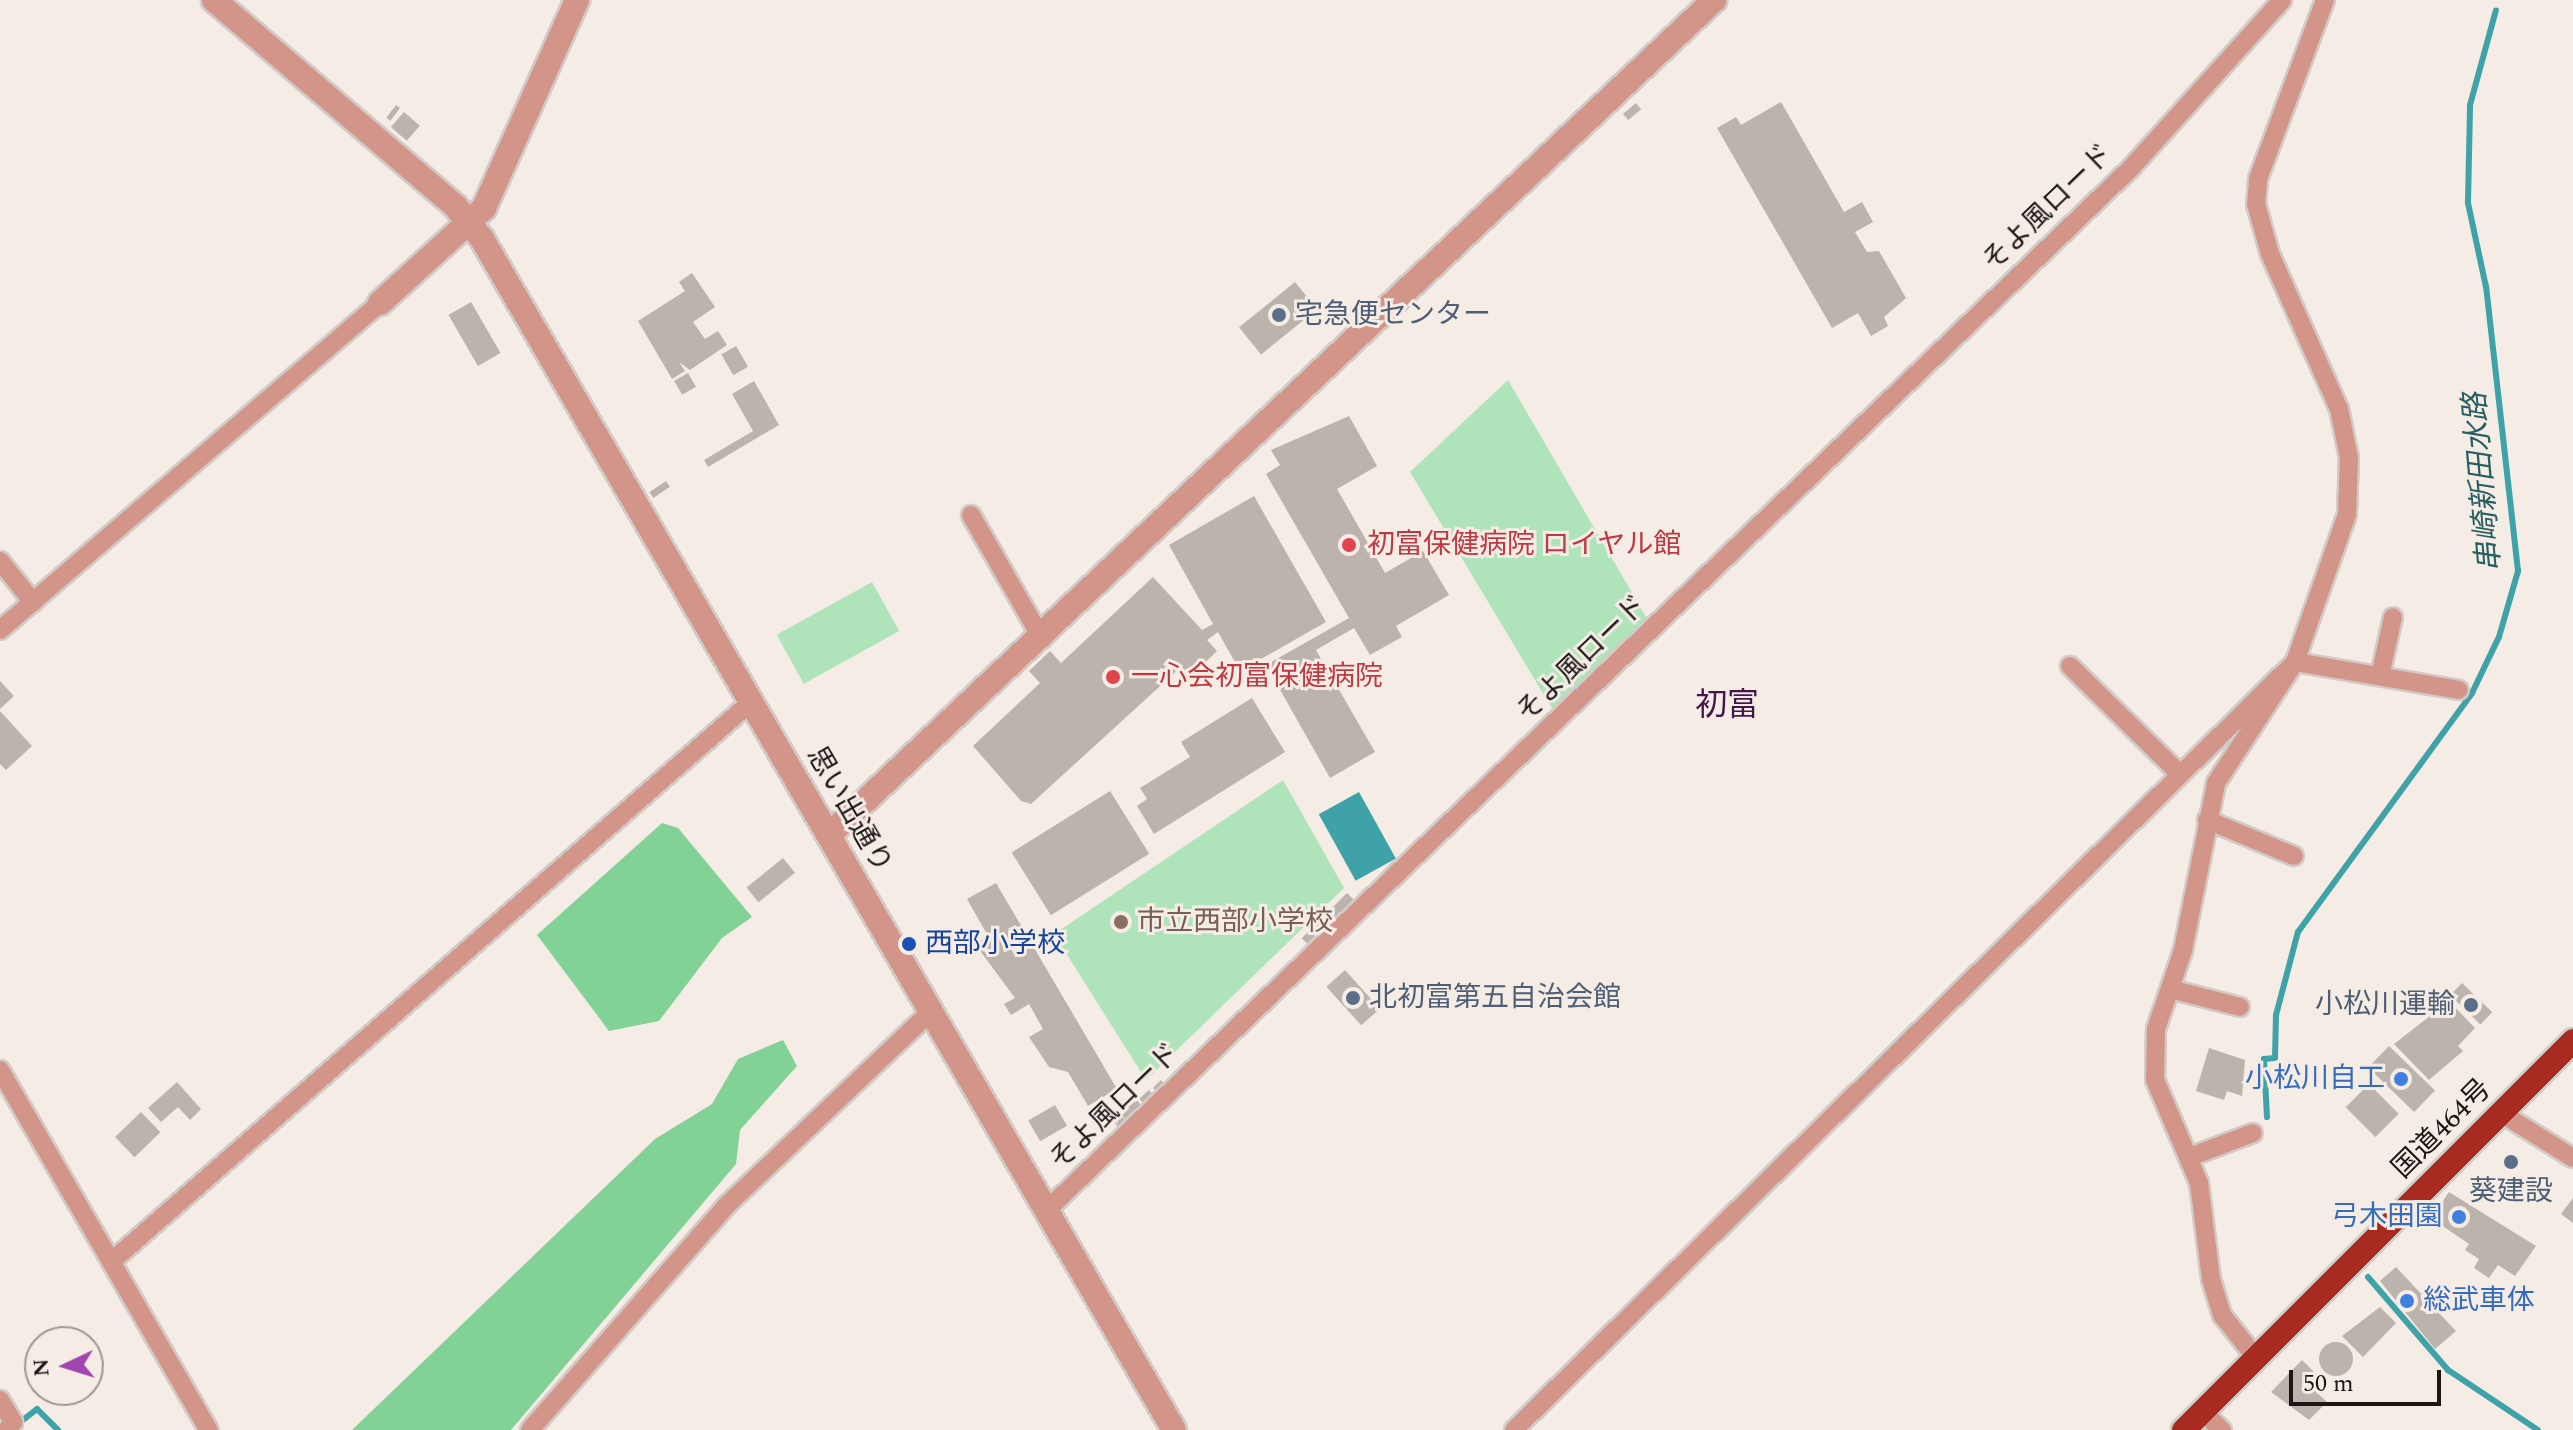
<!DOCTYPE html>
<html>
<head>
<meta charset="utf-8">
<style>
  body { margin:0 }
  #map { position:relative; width:2573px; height:1430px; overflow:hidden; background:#f5ece5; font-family:Spectral,"Noto Sans JP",serif }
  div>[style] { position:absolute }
  .green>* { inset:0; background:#afe3ba; transform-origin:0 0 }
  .forest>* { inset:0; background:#82d196 }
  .water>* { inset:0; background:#3fa2a8; transform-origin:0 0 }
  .stream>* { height:6px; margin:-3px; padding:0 3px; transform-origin:3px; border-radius:3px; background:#3fa2a8 }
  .building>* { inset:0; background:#bcb3ac; transform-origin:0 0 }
  .round { border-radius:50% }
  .roads { filter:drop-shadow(2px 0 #d2cac4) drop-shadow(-2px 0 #d2cac4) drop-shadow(0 2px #d2cac4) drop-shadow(0 -2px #d2cac4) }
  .minor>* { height:18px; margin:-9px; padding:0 9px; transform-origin:9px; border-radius:9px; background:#d3948a }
  .tertiary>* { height:24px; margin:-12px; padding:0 12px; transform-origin:12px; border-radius:12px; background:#d3948a }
  .trunk>* { height:24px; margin:-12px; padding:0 12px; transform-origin:12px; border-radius:12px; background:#a82a21 }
  .dots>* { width:22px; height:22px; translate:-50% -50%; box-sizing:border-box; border:4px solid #f5ece5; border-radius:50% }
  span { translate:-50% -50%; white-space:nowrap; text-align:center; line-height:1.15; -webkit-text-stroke:6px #f5ece5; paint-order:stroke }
  .street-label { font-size:28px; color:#1a1715 }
  .service-label { font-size:28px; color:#4e5e75 }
  .left { translate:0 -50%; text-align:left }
  .right { translate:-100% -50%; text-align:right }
  .health-label { font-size:28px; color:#be3a42 }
  .education-label { font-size:28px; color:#785e54 }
  .transit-label { font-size:28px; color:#164399 }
  .shop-label { font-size:28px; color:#366cbe }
  .water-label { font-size:30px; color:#275e61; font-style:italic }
  .quarter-label { font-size:32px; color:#43174a }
  .north { position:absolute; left:24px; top:1326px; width:80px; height:80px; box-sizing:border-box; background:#f5ece5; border:2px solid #9d9792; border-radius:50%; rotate:266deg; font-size:22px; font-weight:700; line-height:32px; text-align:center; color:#1a1715 }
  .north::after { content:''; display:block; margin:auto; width:28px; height:36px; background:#a146b0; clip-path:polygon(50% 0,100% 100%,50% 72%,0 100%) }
  .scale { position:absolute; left:2289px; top:1370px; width:152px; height:36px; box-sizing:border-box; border:4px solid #1a1715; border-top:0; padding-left:10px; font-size:24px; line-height:28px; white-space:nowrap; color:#1a1715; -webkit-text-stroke:6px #f5ece5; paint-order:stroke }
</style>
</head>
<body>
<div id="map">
  <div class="green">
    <i style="clip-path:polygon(1508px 380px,1649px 622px,1553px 710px,1410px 472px)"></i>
    <i style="left:872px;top:582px;width:56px;height:109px;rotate:61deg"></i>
    <i style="clip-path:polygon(1283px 780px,1344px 888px,1146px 1080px,1054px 934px)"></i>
  </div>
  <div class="forest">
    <i style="clip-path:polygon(662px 823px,678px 828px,752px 917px,722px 938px,659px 1021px,609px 1031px,537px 935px)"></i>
    <i style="clip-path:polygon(783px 1040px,797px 1066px,740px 1130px,736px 1164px,511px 1430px,352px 1430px,655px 1139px,712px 1104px,738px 1059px)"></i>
  </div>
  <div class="water">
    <i style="left:1359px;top:792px;width:76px;height:46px;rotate:61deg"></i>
  </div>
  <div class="stream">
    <i style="left:2267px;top:1117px;width:58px;rotate:-93deg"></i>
    <i style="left:2264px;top:1059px;width:11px;rotate:-5deg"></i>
    <i style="left:2275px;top:1058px;width:43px;rotate:-88.7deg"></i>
    <i style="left:2276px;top:1015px;width:86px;rotate:-75.2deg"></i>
    <i style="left:2298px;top:932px;width:296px;rotate:-53.9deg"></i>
    <i style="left:2472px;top:693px;width:62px;rotate:-64.3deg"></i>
    <i style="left:2499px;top:637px;width:69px;rotate:-73.9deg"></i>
    <i style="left:2518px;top:571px;width:286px;rotate:-96.4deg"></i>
    <i style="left:2486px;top:287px;width:86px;rotate:-102.1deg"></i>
    <i style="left:2468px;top:203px;width:98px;rotate:-88.8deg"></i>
    <i style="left:2470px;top:105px;width:98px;rotate:-74.7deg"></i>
    <i style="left:2368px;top:1277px;width:123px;rotate:49.3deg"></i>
    <i style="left:2448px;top:1370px;width:108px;rotate:33.7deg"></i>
    <i style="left:23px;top:1420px;width:18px;rotate:-38deg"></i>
    <i style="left:37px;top:1409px;width:30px;rotate:45deg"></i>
  </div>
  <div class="building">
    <i style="clip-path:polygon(1781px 102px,1844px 212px,1862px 202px,1873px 222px,1855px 232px,1867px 252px,1879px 251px,1906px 298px,1884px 317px,1888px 326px,1871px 336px,1858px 313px,1832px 328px,1717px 128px,1736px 117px,1741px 125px)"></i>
    <i style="left:1636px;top:103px;width:8px;height:17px;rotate:50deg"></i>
    <i style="left:396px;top:105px;width:5px;height:16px;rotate:37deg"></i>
    <i style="left:404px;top:112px;width:21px;height:20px;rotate:41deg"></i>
    <i style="clip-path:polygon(692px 273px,715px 307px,693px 322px,705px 339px,718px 331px,727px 345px,690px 370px,679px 362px,685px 371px,672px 379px,638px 321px,685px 291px,679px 282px)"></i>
    <i style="left:1295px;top:282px;width:35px;height:72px;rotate:51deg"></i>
    <i style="left:471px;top:302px;width:59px;height:26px;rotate:60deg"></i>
    <i style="left:736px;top:346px;width:24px;height:17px;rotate:60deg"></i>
    <i style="left:688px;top:373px;width:16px;height:16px;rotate:60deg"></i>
    <i style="clip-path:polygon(754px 381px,779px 425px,708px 467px,704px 460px,753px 431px,732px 394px)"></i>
    <i style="clip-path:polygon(1349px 416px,1377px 466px,1337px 489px,1385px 573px,1423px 551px,1449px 595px,1396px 626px,1402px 637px,1370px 655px,1354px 628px,1316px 650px,1375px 752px,1330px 778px,1266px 665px,1349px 618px,1266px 474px,1280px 465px,1271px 450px)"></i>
    <i style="left:666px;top:481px;width:7px;height:20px;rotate:56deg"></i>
    <i style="clip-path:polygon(1254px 496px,1326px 622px,1240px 671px,1218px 632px,1207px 640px,1217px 651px,1190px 677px,1181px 667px,1031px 804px,1021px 801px,973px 746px,1040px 683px,1029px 671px,1050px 651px,1061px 663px,1153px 577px,1202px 630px,1213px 624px,1169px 545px)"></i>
    <i style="clip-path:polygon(0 681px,14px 696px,0 709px)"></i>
    <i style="clip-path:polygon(1252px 698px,1285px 752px,1154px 834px,1137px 806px,1147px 799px,1140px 788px,1190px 757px,1181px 742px)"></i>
    <i style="clip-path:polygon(0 711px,32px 746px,6px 770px,0 764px)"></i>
    <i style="left:1110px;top:791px;width:74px;height:116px;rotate:58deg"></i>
    <i style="left:783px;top:858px;width:19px;height:47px;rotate:51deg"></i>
    <i style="clip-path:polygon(996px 883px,1117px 1089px,1088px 1106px,1068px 1072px,1049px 1067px,1029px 1037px,1043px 1029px,1029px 1004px,1011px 1015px,1004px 1004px,1015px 998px,975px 944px,988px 936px,967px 899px)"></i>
    <i style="left:1347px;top:893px;width:16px;height:64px;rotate:45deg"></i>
    <i style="left:1345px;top:970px;width:52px;height:25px;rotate:48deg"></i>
    <i style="left:2462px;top:983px;width:42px;height:17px;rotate:44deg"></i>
    <i style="clip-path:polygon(2449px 1001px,2475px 1028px,2458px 1046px,2463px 1051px,2429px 1080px,2394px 1044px)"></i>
    <i style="left:2389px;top:1046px;width:64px;height:30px;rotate:44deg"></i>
    <i style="clip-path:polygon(2209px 1048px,2245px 1060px,2242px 1096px,2227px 1091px,2224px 1100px,2196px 1091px)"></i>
    <i style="clip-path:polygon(1161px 1080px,1166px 1087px,1158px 1094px,1153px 1088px)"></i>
    <i style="clip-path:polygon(177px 1082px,201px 1109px,190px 1120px,178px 1107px,161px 1122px,148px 1108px)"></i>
    <i style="left:2369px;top:1084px;width:42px;height:33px;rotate:45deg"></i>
    <i style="left:1149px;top:1090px;width:11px;height:13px;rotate:49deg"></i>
    <i style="left:1137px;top:1100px;width:11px;height:21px;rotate:52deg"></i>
    <i style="left:1055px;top:1105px;width:24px;height:31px;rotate:60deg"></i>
    <i style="left:141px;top:1112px;width:28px;height:36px;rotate:46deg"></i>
    <i style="left:1120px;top:1114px;width:11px;height:10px;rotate:49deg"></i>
    <i style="clip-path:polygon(2449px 1192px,2536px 1246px,2515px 1276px,2498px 1265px,2489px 1278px,2474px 1268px,2479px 1259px,2465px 1250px,2469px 1244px,2431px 1218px)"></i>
    <i style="clip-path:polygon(2573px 1198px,2573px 1223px,2561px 1214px)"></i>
    <i style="clip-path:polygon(2396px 1267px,2456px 1331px,2435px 1349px,2380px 1281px)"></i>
    <i style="clip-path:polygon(2380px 1307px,2396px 1323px,2363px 1357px,2342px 1336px)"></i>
    <i class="round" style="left:2319px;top:1342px;width:34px;height:34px"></i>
    <i style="clip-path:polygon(2302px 1360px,2324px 1382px,2315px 1391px,2327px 1402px,2309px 1420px,2271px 1392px)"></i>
  </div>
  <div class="roads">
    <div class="minor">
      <i style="left:971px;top:515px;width:143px;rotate:60.2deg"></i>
      <i style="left:0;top:561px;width:53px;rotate:51.2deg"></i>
      <i style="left:0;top:630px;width:501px;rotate:-40.71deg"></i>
      <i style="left:2070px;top:666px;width:153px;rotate:44.5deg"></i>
      <i style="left:2380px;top:676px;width:60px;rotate:-77.6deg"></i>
      <i style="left:2207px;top:820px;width:94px;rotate:22.5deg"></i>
      <i style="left:2170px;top:989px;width:72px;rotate:14.4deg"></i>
      <i style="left:0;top:1070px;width:416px;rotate:59.9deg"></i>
      <i style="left:2501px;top:1113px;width:85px;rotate:32deg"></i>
      <i style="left:2190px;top:1157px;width:67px;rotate:-20.9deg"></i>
      <i style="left:1046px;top:1211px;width:1504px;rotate:-43.87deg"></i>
      <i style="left:2130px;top:169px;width:227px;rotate:-48deg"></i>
      <i style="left:111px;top:1262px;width:852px;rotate:-41.19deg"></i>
      <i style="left:2256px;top:1358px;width:55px;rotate:-128.3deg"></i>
      <i style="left:2222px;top:1315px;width:38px;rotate:-107deg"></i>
      <i style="left:2211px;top:1279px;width:97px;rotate:-97.1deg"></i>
      <i style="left:2199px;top:1183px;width:112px;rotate:-113.1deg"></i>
      <i style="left:2155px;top:1080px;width:51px;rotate:-88.9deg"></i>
      <i style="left:2156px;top:1029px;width:83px;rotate:-71.1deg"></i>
      <i style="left:2183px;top:950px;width:170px;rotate:-78.8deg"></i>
      <i style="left:2216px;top:783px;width:145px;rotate:-56.9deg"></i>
      <i style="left:2295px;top:662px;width:157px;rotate:-70.6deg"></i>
      <i style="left:2347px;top:514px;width:56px;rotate:-88deg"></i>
      <i style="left:2349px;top:458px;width:50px;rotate:-101.5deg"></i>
      <i style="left:2339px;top:409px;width:170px;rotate:-114deg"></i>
      <i style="left:2270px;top:254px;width:52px;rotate:-105.6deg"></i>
      <i style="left:2256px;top:204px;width:25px;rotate:-85deg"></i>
      <i style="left:2258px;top:179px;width:191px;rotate:-69.5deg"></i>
      <i style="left:0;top:1400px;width:26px;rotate:59deg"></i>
      <i style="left:13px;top:1422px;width:10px;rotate:127deg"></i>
      <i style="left:2202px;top:1411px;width:28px;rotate:44deg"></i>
      <i style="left:530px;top:1430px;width:300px;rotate:-48.8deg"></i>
      <i style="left:728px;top:1204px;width:279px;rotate:-43.5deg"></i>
      <i style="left:1514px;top:1430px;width:1095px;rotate:-44.52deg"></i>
      <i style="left:2295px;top:662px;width:166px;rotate:9.7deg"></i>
    </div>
    <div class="tertiary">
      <i style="left:214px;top:0;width:318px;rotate:40.5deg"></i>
      <i style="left:456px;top:207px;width:41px;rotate:50.9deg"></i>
      <i style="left:482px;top:239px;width:1377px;rotate:59.84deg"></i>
      <i style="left:380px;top:303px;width:141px;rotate:-42.4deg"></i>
      <i style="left:484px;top:208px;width:228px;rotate:-65.9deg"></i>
      <i style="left:829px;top:835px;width:1217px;rotate:-43.33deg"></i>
    </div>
    <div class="trunk">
      <i style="left:2184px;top:1430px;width:550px;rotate:-45deg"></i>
    </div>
  </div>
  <div class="dots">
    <i style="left:1279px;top:315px;background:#5c6f8a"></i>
    <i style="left:1349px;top:545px;background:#e0444e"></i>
    <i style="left:1113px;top:677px;background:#e0444e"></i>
    <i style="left:1121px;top:922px;background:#8d6e63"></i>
    <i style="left:909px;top:944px;background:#1a4fb4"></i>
    <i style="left:1353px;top:998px;background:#5c6f8a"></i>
    <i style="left:2471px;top:1005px;background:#5c6f8a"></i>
    <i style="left:2401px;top:1079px;background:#3f7fe0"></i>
    <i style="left:2511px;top:1162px;background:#5c6f8a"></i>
    <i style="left:2459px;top:1217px;background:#3f7fe0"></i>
    <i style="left:2407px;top:1301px;background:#3f7fe0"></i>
  </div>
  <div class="street-label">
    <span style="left:2048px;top:208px;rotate:-44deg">そよ風ロード</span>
    <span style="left:1582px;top:659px;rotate:-44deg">そよ風ロード</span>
    <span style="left:849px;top:810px;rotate:60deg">思い出通り</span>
    <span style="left:1115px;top:1107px;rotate:-44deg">そよ風ロード</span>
    <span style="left:2442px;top:1129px;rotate:-45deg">国道464号</span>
  </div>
  <div class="service-label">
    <span class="left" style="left:1295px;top:315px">宅急便センター</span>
    <span class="left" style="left:1369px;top:998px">北初富第五自治会館</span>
    <span class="right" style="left:2455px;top:1005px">小松川運輸</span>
    <span style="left:2511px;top:1192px">葵建設</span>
  </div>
  <div class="health-label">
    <span class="left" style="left:1367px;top:545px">初富保健病院 ロイヤル館</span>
    <span class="left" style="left:1131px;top:677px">一心会初富保健病院</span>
  </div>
  <div class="education-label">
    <span class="left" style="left:1137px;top:922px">市立西部小学校</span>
  </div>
  <div class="transit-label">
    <span class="left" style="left:925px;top:944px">西部小学校</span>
  </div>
  <div class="shop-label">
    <span class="right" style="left:2385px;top:1079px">小松川自工</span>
    <span class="right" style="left:2443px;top:1217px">弓木田園</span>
    <span class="left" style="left:2423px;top:1301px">総武車体</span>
  </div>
  <div class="water-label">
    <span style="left:2483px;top:482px;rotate:-95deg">串崎新田水路</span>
  </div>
  <div class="quarter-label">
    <span style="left:1727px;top:706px">初富</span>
  </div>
  <div class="north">N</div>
  <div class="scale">50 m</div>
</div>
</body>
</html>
